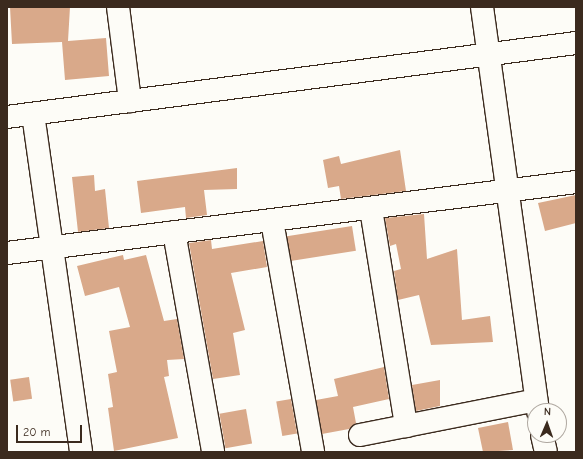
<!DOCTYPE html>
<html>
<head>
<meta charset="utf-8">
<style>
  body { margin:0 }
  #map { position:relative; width:583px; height:459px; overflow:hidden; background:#fdfcf7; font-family:"Comic Neue",sans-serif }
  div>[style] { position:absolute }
  .building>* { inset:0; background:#d9a98a; transform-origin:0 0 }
  .roads { filter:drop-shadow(1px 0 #3b2a1e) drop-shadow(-1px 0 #3b2a1e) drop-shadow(0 1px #3b2a1e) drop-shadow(0 -1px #3b2a1e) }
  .minor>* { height:22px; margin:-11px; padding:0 11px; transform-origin:11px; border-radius:11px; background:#fdfcf7 }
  span { translate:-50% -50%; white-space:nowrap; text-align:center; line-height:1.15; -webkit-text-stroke:3px #fdfcf7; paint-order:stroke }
  .frame { position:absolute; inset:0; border:8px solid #3b2a1e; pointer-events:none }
  .north { position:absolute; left:527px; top:403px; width:40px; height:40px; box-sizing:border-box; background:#fdfcf7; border:1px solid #afa8a0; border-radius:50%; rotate:2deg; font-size:11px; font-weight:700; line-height:16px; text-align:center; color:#3b2a1e }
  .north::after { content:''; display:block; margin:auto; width:14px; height:18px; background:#3b2a1e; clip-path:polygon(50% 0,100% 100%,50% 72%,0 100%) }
  .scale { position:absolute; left:16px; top:425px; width:66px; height:18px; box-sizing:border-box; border:2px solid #3b2a1e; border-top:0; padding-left:5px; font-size:12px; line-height:14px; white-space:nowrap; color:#3b2a1e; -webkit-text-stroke:3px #fdfcf7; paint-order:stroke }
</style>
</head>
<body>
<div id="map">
  <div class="building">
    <i style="clip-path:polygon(10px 7px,70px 7px,68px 41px,106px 38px,109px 76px,65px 80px,62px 42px,12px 44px)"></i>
    <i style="clip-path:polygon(400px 150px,406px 191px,341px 199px,339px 186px,328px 188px,323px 160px,339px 156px,341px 164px)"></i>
    <i style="clip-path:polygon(237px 168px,237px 189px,204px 190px,207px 215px,186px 218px,185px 207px,141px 213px,137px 181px)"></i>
    <i style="clip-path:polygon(94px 175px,95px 191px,105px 189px,109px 228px,78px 232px,72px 177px)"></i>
    <i style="clip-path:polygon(576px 195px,576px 223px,545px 231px,538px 203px)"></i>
    <i style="clip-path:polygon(424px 214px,427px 259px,457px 249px,462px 320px,490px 316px,493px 342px,431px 345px,419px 295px,398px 300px,394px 271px,401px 269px,396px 244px,390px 246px,385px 218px)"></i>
    <i style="left:352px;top:226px;width:25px;height:66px;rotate:81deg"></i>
    <i style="clip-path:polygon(211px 240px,212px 249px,263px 241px,267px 267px,231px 273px,245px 330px,233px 333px,240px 375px,213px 379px,189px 243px)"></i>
    <i style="clip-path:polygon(123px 255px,124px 260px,146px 255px,164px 321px,177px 319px,184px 359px,167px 360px,169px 376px,164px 377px,178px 438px,114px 451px,108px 408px,113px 407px,108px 374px,117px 372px,109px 331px,130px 327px,119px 287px,85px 296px,77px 266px)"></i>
    <i style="clip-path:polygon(384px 367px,389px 399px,353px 407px,356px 423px,349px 429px,322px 434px,316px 400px,338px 396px,334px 379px)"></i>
    <i style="left:29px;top:377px;width:22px;height:19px;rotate:82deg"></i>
    <i style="clip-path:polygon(440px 380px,440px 406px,416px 411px,412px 385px)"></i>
    <i style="left:291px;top:399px;width:35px;height:15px;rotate:80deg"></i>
    <i style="left:246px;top:409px;width:35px;height:27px;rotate:80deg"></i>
    <i style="clip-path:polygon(508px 422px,513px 450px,483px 452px,478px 428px)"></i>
  </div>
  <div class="roads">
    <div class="minor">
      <i style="left:118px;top:7px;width:95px;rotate:82.7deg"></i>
      <i style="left:482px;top:7px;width:408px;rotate:82.1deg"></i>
      <i style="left:33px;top:114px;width:341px;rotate:81.9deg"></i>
      <i style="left:7px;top:117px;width:574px;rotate:-7.41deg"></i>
      <i style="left:371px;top:209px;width:220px;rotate:80.8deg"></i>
      <i style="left:272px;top:221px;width:235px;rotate:79.9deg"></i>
      <i style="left:174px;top:232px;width:223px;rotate:79.9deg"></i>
      <i style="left:7px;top:253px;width:573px;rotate:-7.11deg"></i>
      <i style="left:360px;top:435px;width:179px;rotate:-11.2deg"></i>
      <i style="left:542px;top:435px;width:17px;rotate:77deg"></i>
    </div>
  </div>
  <div class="frame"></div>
  <div class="north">N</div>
  <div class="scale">20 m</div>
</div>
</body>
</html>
